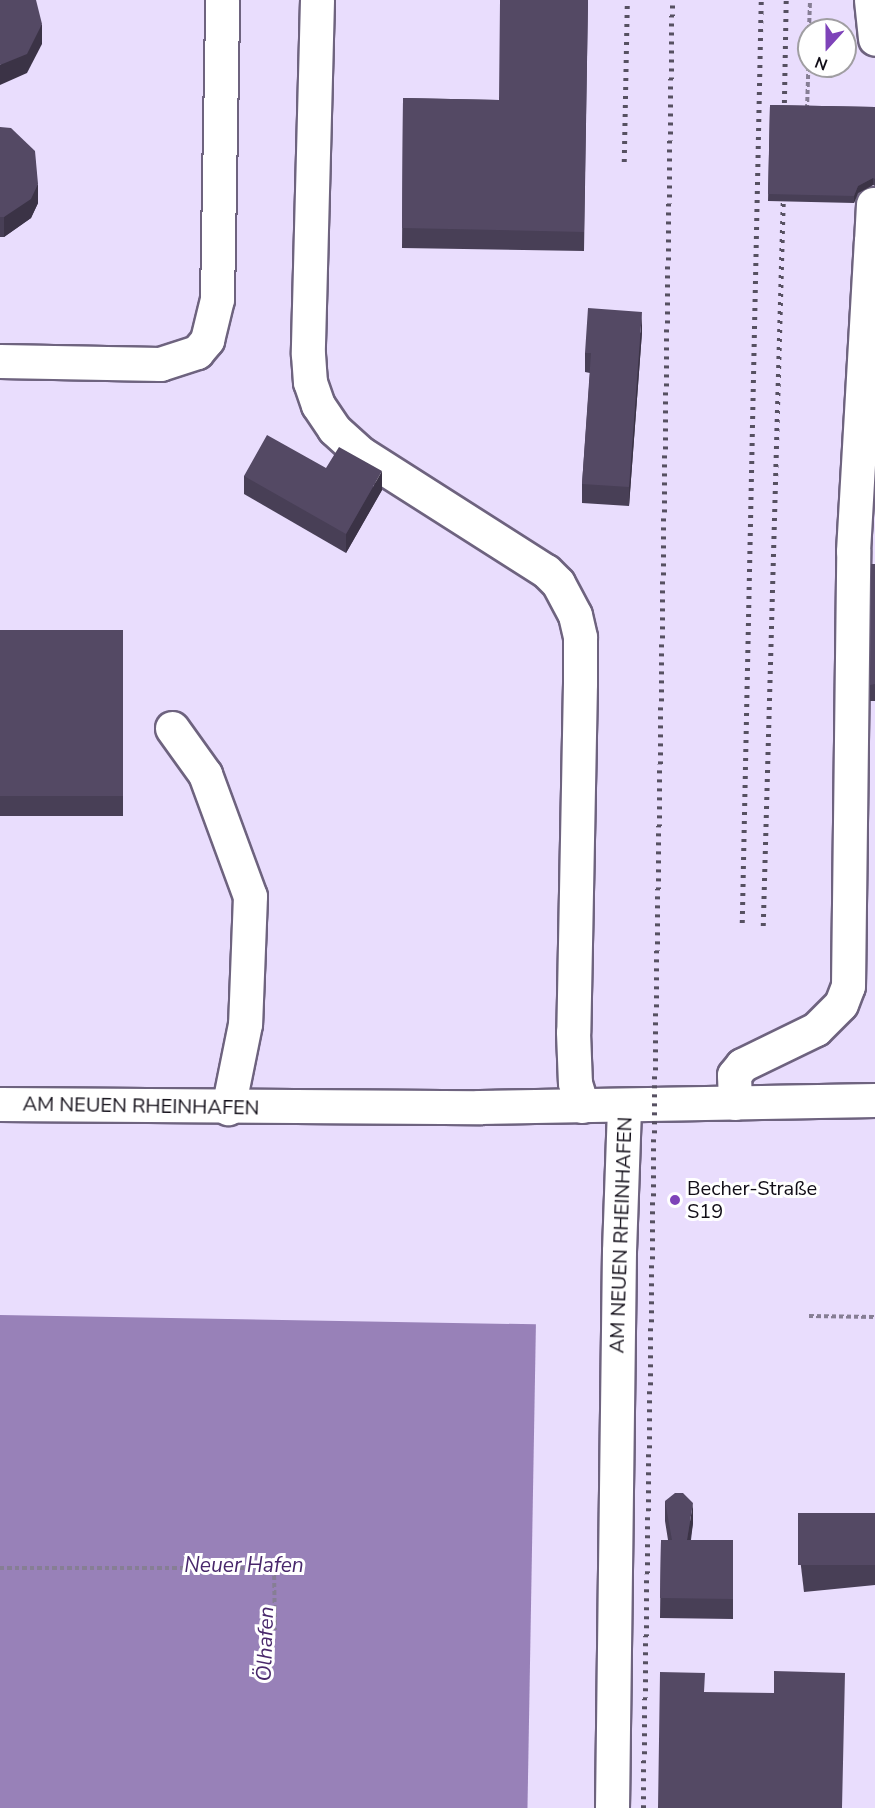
<!DOCTYPE html>
<html>
<head>
<meta charset="utf-8">
<style>
  body { margin:0 }
  #map { position:relative; width:875px; height:1808px; overflow:hidden; background:#e9ddfd; font-family:"Nunito Sans",sans-serif }
  div>[style] { position:absolute }
  .water>* { inset:0; background:#9881b8; transform-origin:0 0 }
  .path>* { height:4px; margin-top:-2px; transform-origin:0; background:repeating-linear-gradient(90deg,#867e94 0 4.5px,transparent 0 7.5px) }
  .roads { filter:drop-shadow(2px 0 #6e637f) drop-shadow(-2px 0 #6e637f) drop-shadow(0 2px #6e637f) drop-shadow(0 -2px #6e637f) }
  .minor>* { height:33px; margin:-16.5px; padding:0 16.5px; transform-origin:16.5px; border-radius:16.5px; background:#fff }
  .rail>* { height:4.5px; margin-top:-2.25px; transform-origin:0; background:repeating-linear-gradient(90deg,#565061 0 3px,transparent 0 9px) }
  .wall>* { inset:0; background:#483f56; transform-origin:0 0 }
  .shaded-wall>* { inset:0; background:#3b3346 }
  .building>* { inset:0; background:#544964; transform-origin:0 0 }
  .dots>* { width:16px; height:16px; translate:-50% -50%; box-sizing:border-box; border:3px solid #fff; border-radius:50% }
  span { translate:-50% -50%; white-space:nowrap; text-align:center; line-height:1.15; -webkit-text-stroke:6px #fff; paint-order:stroke }
  .street-label { font-size:20px; color:#110d17 }
  .poi-label { font-size:20px; color:#110d17 }
  .left { translate:0 -50%; text-align:left }
  .water-label { font-size:21px; color:#49286c; font-style:italic }
  .north { position:absolute; left:797px; top:18px; width:60px; height:60px; box-sizing:border-box; background:#fff; border:2px solid #a09ea2; border-radius:50%; rotate:201deg; font-size:16px; font-weight:700; line-height:24px; text-align:center; color:#110d17 }
  .north::after { content:''; display:block; margin:auto; width:21px; height:27px; background:#7e43b9; clip-path:polygon(50% 0,100% 100%,50% 72%,0 100%) }
</style>
</head>
<body>
<div id="map">
  <div class="water">
    <i style="left:0;top:1315px;width:536px;height:493px;rotate:1deg"></i>
  </div>
  <div class="path">
    <i style="left:809px;top:30px;width:30px;rotate:-88deg"></i>
    <i style="left:807px;top:109px;width:61px;rotate:-88.1deg"></i>
    <i style="left:809px;top:1316px;width:66px;rotate:0.9deg"></i>
    <i style="left:0;top:1568px;width:274px"></i>
    <i style="left:274px;top:1568px;width:62px;rotate:89.1deg"></i>
  </div>
  <div class="roads">
    <div class="minor">
      <i style="left:317px;top:0;width:354px;rotate:91.5deg"></i>
      <i style="left:308px;top:354px;width:28px;rotate:86deg"></i>
      <i style="left:310px;top:382px;width:24px;rotate:71deg"></i>
      <i style="left:318px;top:405px;width:29px;rotate:56deg"></i>
      <i style="left:334px;top:429px;width:38px;rotate:42deg"></i>
      <i style="left:362px;top:454px;width:218px;rotate:32.5deg"></i>
      <i style="left:546px;top:571px;width:17px;rotate:45deg"></i>
      <i style="left:558px;top:583px;width:36px;rotate:62deg"></i>
      <i style="left:575px;top:615px;width:23px;rotate:77deg"></i>
      <i style="left:580px;top:637px;width:46px;rotate:90deg"></i>
      <i style="left:580px;top:683px;width:349px;rotate:91.1deg"></i>
      <i style="left:573px;top:1032px;width:51px;rotate:87.8deg"></i>
      <i style="left:575px;top:1083px;width:24px;rotate:73deg"></i>
      <i style="left:871px;top:0;width:39px;rotate:84deg"></i>
      <i style="left:873px;top:204px;width:38px;rotate:93deg"></i>
      <i style="left:871px;top:242px;width:4px"></i>
      <i style="left:0;top:361px;width:160px;rotate:1.1deg"></i>
      <i style="left:160px;top:364px;width:39px;rotate:-18deg"></i>
      <i style="left:197px;top:352px;width:16px;rotate:-50deg"></i>
      <i style="left:207px;top:340px;width:42px;rotate:-76.3deg"></i>
      <i style="left:217px;top:299px;width:299px;rotate:-89deg"></i>
      <i style="left:172px;top:728px;width:57px;rotate:54.3deg"></i>
      <i style="left:205px;top:774px;width:130px;rotate:69.8deg"></i>
      <i style="left:250px;top:896px;width:128px;rotate:92.2deg"></i>
      <i style="left:245px;top:1024px;width:86px;rotate:101.4deg"></i>
      <i style="left:735px;top:1103px;width:28px;rotate:-92deg"></i>
      <i style="left:734px;top:1075px;width:13px;rotate:-51deg"></i>
      <i style="left:742px;top:1065px;width:82px;rotate:-25.9deg"></i>
      <i style="left:816px;top:1029px;width:35px;rotate:-45deg"></i>
      <i style="left:841px;top:1004px;width:19px;rotate:-69deg"></i>
      <i style="left:848px;top:986px;width:435px;rotate:-89.3deg"></i>
      <i style="left:853px;top:551px;width:310px;rotate:-86.7deg"></i>
      <i style="left:0;top:1104px;width:479px;rotate:0.4deg"></i>
      <i style="left:479px;top:1107px;width:396px;rotate:-1deg"></i>
      <i style="left:612px;top:1808px;width:557px;rotate:-89.28deg"></i>
      <i style="left:619px;top:1251px;width:145px;rotate:-88deg"></i>
    </div>
  </div>
  <div class="rail">
    <i style="left:784px;top:112px;width:112px;rotate:-89deg"></i>
    <i style="left:624px;top:162px;width:162px;rotate:-88.9deg"></i>
    <i style="left:742px;top:923px;width:923px;rotate:-88.82deg"></i>
    <i style="left:763px;top:926px;width:724px;rotate:-88.42deg"></i>
    <i style="left:643px;top:1808px;width:1808px;rotate:-89.08deg"></i>
  </div>
  <div class="wall">
    <i style="clip-path:polygon(588px 0,584px 251px,402px 248px,403px 98px,499px 100px)"></i>
    <i style="clip-path:polygon(770px 105px,875px 107px,875px 186px,873px 185px,858px 193px,854px 203px,768px 201px)"></i>
    <i style="clip-path:polygon(0 127px,38px 203px,31px 218px,4px 237px,0 237px)"></i>
    <i style="clip-path:polygon(642px 332px,629px 506px,582px 503px,582px 484px,590px 373px,585px 372px,585px 353px)"></i>
    <i style="clip-path:polygon(326px 468px,382px 490px,346px 553px,244px 494px,244px 476px)"></i>
    <i style="clip-path:polygon(875px 564px,875px 701px,870px 701px,870px 685px)"></i>
    <i style="left:0;top:630px;width:123px;height:186px"></i>
    <i style="clip-path:polygon(665px 1501px,693px 1523px,691px 1540px,733px 1540px,733px 1619px,660px 1618px,661px 1540px,668px 1540px,665px 1521px)"></i>
    <i style="clip-path:polygon(875px 1513px,875px 1585px,804px 1592px,798px 1541px,798px 1521px)"></i>
  </div>
  <div class="shaded-wall">
    <i style="clip-path:polygon(42px 24px,42px 44px,27px 73px,0 85px,0 65px)"></i>
    <i style="clip-path:polygon(873px 178px,873px 185px,858px 193px,854px 203px,854px 196px,858px 186px)"></i>
    <i style="clip-path:polygon(38px 184px,38px 203px,31px 218px,4px 237px,4px 217px)"></i>
    <i style="clip-path:polygon(642px 312px,642px 332px,629px 506px,629px 487px)"></i>
    <i style="clip-path:polygon(382px 471px,382px 490px,346px 553px,346px 534px)"></i>
    <i style="clip-path:polygon(693px 1503px,693px 1523px,687px 1559px,687px 1540px)"></i>
  </div>
  <div class="building">
    <i style="clip-path:polygon(0 0,36px 0,42px 24px,27px 54px,0 65px)"></i>
    <i style="clip-path:polygon(500px 0,588px 0,584px 232px,402px 228px,403px 98px,499px 100px)"></i>
    <i style="clip-path:polygon(770px 105px,875px 107px,875px 179px,873px 178px,858px 186px,854px 196px,768px 194px)"></i>
    <i style="clip-path:polygon(0 127px,11px 128px,35px 151px,38px 184px,31px 199px,4px 217px,0 217px)"></i>
    <i style="clip-path:polygon(588px 308px,642px 312px,629px 487px,582px 484px,591px 353px,585px 353px)"></i>
    <i style="clip-path:polygon(267px 435px,326px 468px,339px 447px,382px 471px,346px 534px,244px 476px)"></i>
    <i style="clip-path:polygon(871px 564px,875px 564px,875px 684px,870px 685px)"></i>
    <i style="left:0;top:630px;width:123px;height:166px"></i>
    <i style="clip-path:polygon(675px 1493px,683px 1493px,693px 1503px,687px 1540px,733px 1540px,733px 1599px,660px 1598px,661px 1540px,672px 1540px,665px 1501px)"></i>
    <i style="left:875px;top:1513px;width:52px;height:77px;rotate:90deg"></i>
    <i style="clip-path:polygon(774px 1671px,845px 1673px,842px 1808px,658px 1808px,660px 1672px,705px 1673px,704px 1692px,774px 1693px)"></i>
  </div>
  <div class="dots">
    <i style="left:675px;top:1200px;background:#7e43b9"></i>
  </div>
  <div class="street-label">
    <span style="left:141px;top:1106px;rotate:1deg">AM NEUEN RHEINHAFEN</span>
    <span style="left:621px;top:1235px;rotate:-88deg">AM NEUEN RHEINHAFEN</span>
  </div>
  <div class="poi-label">
    <span class="left" style="left:687px;top:1200px">Becher-Straße<br>S19</span>
  </div>
  <div class="water-label">
    <span style="left:244px;top:1565px">Neuer Hafen</span>
    <span style="left:265px;top:1644px;rotate:-88deg">Ölhafen</span>
  </div>
  <div class="north">N</div>
</div>
</body>
</html>
